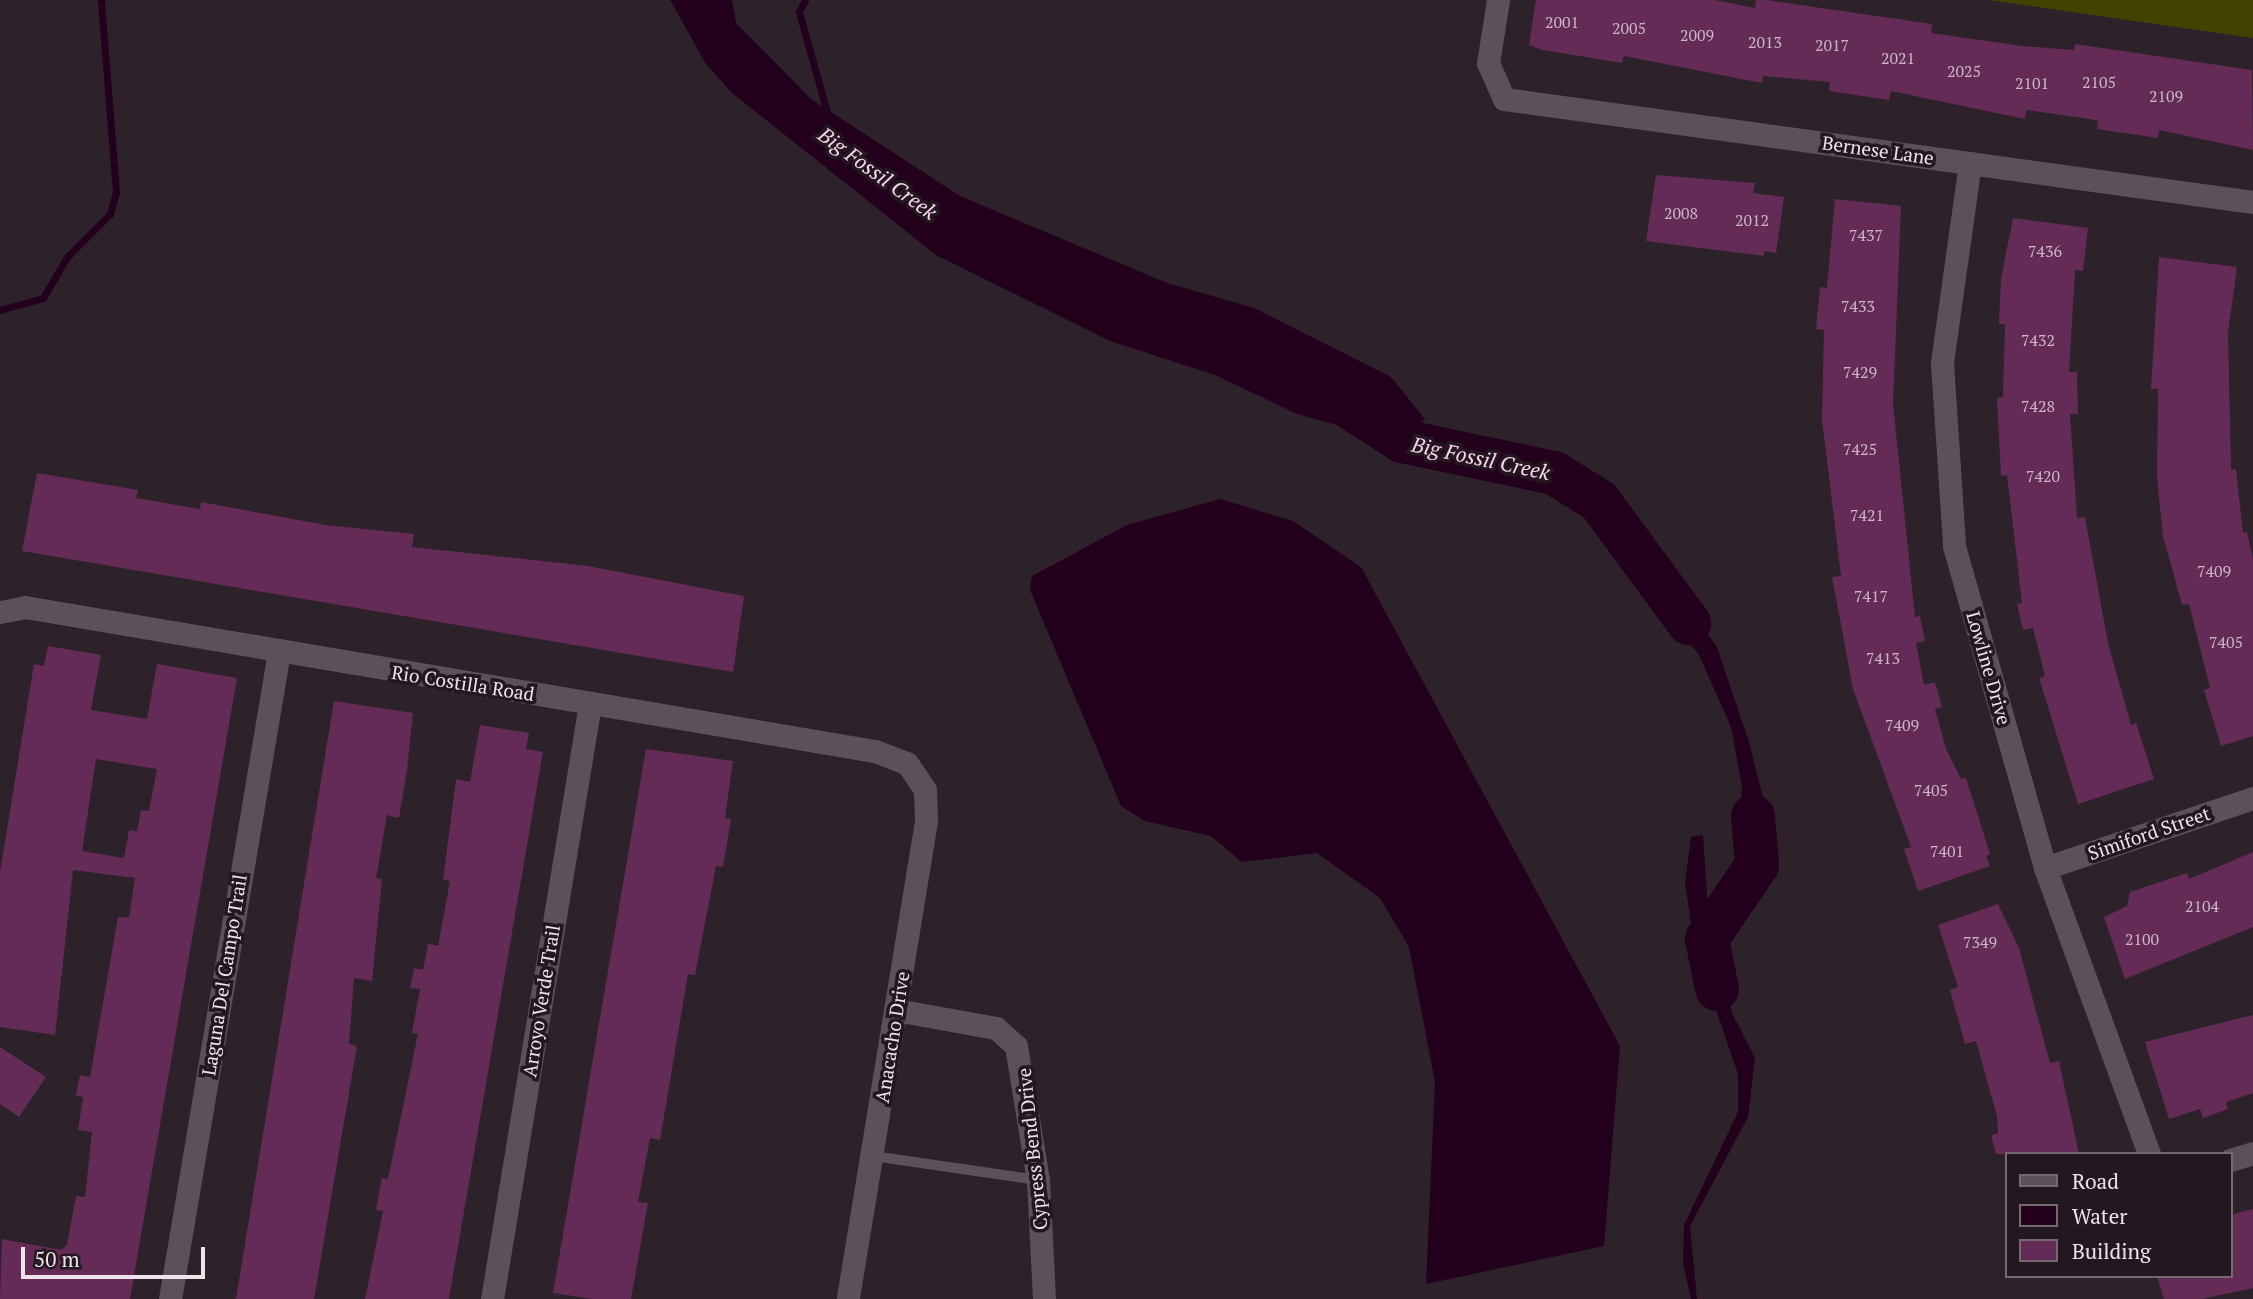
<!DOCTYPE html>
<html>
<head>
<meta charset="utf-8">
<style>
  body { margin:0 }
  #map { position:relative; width:2253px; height:1299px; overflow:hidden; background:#2d222a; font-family:"PT Serif",serif }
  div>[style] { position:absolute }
  .green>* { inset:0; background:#414400 }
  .water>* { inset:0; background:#23001c }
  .stream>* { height:7px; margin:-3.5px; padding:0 3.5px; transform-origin:3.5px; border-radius:3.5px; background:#23001c }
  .river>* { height:44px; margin:-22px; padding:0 22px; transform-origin:22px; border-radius:22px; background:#23001c }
  .building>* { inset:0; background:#642b57 }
  .service>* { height:10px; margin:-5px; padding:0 5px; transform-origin:5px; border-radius:5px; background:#5e5059 }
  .minor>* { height:23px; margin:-11.5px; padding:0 11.5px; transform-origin:11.5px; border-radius:11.5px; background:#5e5059 }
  span { translate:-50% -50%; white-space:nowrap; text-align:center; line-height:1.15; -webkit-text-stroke:7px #241820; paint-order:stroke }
  .number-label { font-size:16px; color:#cab6c4 }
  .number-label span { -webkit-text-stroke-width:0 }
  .street-label { font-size:19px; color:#ece4e9 }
  .water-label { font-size:21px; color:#f8d3ec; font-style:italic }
  .legend { position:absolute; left:2005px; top:1152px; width:228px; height:126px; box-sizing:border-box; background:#241820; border:2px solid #746a70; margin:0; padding:9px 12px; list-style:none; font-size:21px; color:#ece4e9 }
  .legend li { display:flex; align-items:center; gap:14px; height:35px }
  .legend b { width:35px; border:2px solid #746a70 }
  .scale { position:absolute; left:21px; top:1247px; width:184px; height:32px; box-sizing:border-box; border:4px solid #ece4e9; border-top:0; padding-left:9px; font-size:21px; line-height:24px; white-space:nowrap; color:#ece4e9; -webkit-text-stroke:5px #241820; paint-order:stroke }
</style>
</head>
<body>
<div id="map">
  <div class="green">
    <i style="clip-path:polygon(1989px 0,2253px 0,2253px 38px)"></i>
  </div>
  <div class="water">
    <i style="clip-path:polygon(670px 0,732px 0,736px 23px,811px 99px,960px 196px,1167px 283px,1254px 308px,1391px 377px,1425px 419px,1414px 430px,1359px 431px,1297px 414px,1215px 375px,1110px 341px,936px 255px,732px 93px,706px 64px)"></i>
    <i style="clip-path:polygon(1220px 499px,1293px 521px,1361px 567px,1620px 1046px,1604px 1246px,1426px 1284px,1435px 1082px,1409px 947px,1380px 898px,1317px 853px,1242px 862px,1211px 836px,1145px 821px,1121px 806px,1030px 590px,1032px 576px,1127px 525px)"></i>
    <i style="clip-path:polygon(1664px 573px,1717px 647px,1749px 742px,1765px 806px,1768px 869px,1754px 888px,1737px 838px,1742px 786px,1731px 727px,1699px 655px,1658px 601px,1651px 574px)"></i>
    <i style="clip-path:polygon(1703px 835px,1709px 923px,1732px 1013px,1755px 1058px,1748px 1117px,1690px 1226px,1697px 1299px,1691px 1299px,1683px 1263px,1684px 1225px,1738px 1112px,1738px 1074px,1695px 949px,1685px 883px,1691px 837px)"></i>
  </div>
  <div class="stream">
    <i style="left:805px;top:0;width:13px;rotate:117deg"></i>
    <i style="left:799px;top:12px;width:108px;rotate:74.4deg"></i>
    <i style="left:0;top:310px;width:45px;rotate:-15.6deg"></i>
    <i style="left:43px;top:298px;width:48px;rotate:-59.7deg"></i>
    <i style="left:67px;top:257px;width:61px;rotate:-45deg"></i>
    <i style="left:110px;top:214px;width:23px;rotate:-75deg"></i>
    <i style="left:116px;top:192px;width:193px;rotate:-94.5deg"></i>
  </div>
  <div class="river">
    <i style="left:1337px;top:399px;width:77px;rotate:32.9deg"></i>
    <i style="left:1402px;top:441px;width:155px;rotate:11.9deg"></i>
    <i style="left:1554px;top:473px;width:53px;rotate:31.9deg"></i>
    <i style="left:1599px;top:501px;width:152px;rotate:53.6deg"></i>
    <i style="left:1717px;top:989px;width:51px;rotate:-101.3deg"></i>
    <i style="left:1707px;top:939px;width:89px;rotate:-56deg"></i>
    <i style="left:1757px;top:865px;width:49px;rotate:-94.7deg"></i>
  </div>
  <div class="building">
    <i style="clip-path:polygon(1536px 0,1715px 0,1755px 8px,1756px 0,1766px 0,1932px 24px,1931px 33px,2022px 46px,2074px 50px,2075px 44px,2252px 70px,2253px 150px,2159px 130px,2158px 138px,2097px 129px,2098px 121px,2090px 119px,2026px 110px,2025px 119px,1891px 91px,1889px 100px,1829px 91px,1830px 82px,1763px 76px,1762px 83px,1624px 56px,1622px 63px,1543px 50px,1529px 45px)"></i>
    <i style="clip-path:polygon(1656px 175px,1755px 183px,1753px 193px,1784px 197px,1776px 253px,1764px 251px,1764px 256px,1646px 241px)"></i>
    <i style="clip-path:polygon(1835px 199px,1901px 206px,1893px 404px,1915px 617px,1920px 616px,1925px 641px,1916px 643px,1924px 685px,1935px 682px,1942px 707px,1935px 709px,1946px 749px,1961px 779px,1966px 778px,1990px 854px,1986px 856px,1990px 866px,1918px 891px,1904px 849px,1911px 847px,1853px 689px,1832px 577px,1841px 576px,1822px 419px,1824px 330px,1816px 329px,1820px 287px,1827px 288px)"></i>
    <i style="clip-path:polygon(2013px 218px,2088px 228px,2083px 271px,2075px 270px,2069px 372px,2077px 372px,2078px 414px,2070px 414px,2077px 518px,2085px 517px,2108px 643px,2131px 725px,2136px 723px,2154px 779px,2078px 804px,2039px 678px,2045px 676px,2033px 628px,2023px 630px,2017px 604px,2022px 603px,2007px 475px,2001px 476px,1997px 398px,2003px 397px,2005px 324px,1999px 324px,2001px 279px)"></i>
    <i style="clip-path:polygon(2159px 257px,2237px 267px,2228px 333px,2231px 470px,2236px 469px,2243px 533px,2247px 532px,2253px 560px,2253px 736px,2221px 746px,2204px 690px,2210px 688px,2189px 604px,2182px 605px,2163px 536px,2157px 478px,2158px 389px,2151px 389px)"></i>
    <i style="clip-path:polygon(37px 473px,138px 490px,136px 498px,200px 509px,201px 502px,325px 525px,414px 534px,412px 547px,588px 566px,744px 596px,733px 672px,22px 551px)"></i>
    <i style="clip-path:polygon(evenodd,48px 646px,101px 655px,91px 710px,122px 715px,147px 719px,157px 664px,237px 678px,130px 1299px,0 1299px,2px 1239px,61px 1250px,67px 1245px,76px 1196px,85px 1197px,92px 1132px,78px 1130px,83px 1097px,76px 1096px,80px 1075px,90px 1077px,118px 917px,129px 918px,135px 878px,73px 870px,55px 1035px,0 1027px,0 872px,34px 664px,44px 666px,48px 646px,96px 759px,157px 769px,149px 811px,141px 810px,137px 831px,129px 830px,124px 858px,82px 851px,96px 759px)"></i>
    <i style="clip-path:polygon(334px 701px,413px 713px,407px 770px,399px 818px,387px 815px,376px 878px,382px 879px,372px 981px,354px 978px,349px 1044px,357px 1046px,314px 1299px,236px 1299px)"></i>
    <i style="clip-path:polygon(480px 725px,529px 733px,526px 749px,543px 752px,449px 1299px,365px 1299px,383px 1211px,376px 1210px,382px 1178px,388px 1179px,418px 1034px,412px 1033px,420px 989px,410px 988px,414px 968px,423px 970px,428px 944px,438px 946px,450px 881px,443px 880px,456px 779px,470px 782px)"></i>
    <i style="clip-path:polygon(646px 749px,733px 761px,725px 818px,731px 819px,723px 867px,716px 866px,695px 975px,688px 974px,660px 1140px,650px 1138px,638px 1202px,648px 1203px,631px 1299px,593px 1299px,553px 1293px)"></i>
    <i style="clip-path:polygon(2253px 852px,2253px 927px,2125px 979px,2104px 917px,2127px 906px,2130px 892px,2187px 873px,2189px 879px)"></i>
    <i style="clip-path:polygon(1998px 904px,2019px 948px,2050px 1063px,2059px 1061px,2079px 1154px,1996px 1154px,1991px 1135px,1998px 1133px,1997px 1116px,1976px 1041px,1965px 1044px,1950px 990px,1958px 987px,1938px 925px)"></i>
    <i style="clip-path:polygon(2253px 1015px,2253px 1093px,2226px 1102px,2228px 1109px,2203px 1118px,2200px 1109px,2169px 1119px,2145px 1042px)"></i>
    <i style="clip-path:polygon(0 1047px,46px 1077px,19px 1117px,0 1104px)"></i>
    <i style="clip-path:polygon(2253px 1209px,2253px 1288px,2202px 1299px,2164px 1299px,2157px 1276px,2230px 1276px,2230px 1215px)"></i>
  </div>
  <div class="service">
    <i style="left:873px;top:1156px;width:167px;rotate:8.3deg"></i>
  </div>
  <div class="minor">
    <i style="left:1498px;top:0;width:64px;rotate:99deg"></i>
    <i style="left:1488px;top:63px;width:39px;rotate:66deg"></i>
    <i style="left:1504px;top:99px;width:756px;rotate:7.83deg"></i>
    <i style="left:1970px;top:163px;width:202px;rotate:98deg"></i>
    <i style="left:1942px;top:363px;width:183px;rotate:86.2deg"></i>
    <i style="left:1954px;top:546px;width:335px;rotate:74.2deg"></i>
    <i style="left:2045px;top:868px;width:304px;rotate:70deg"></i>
    <i style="left:0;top:612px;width:25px;rotate:-11deg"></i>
    <i style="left:25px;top:607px;width:862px;rotate:9.62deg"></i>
    <i style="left:875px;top:751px;width:34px;rotate:21deg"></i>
    <i style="left:907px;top:763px;width:32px;rotate:56deg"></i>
    <i style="left:925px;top:790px;width:31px;rotate:88deg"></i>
    <i style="left:926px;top:821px;width:484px;rotate:99.3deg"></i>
    <i style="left:2045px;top:868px;width:219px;rotate:-18.6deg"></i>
    <i style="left:896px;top:1010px;width:102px;rotate:10.2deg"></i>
    <i style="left:996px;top:1028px;width:27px;rotate:42deg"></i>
    <i style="left:1016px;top:1046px;width:136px;rotate:80.7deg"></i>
    <i style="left:1038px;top:1180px;width:119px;rotate:87.1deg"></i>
    <i style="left:2230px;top:1160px;width:24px;rotate:-17deg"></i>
    <i style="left:170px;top:1299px;width:656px;rotate:-80.44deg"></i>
    <i style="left:492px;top:1299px;width:603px;rotate:-80.65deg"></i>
  </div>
  <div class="number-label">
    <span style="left:1562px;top:22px">2001</span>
    <span style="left:1629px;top:28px">2005</span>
    <span style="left:1697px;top:35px">2009</span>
    <span style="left:1765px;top:42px">2013</span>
    <span style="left:1832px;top:45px">2017</span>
    <span style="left:1898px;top:58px">2021</span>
    <span style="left:1964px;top:71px">2025</span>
    <span style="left:2099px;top:82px">2105</span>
    <span style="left:2032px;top:83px">2101</span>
    <span style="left:2166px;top:96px">2109</span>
    <span style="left:1681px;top:213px">2008</span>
    <span style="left:1752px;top:220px">2012</span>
    <span style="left:1866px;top:235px">7437</span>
    <span style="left:2045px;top:251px">7436</span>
    <span style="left:1858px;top:306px">7433</span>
    <span style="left:2038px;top:340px">7432</span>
    <span style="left:1860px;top:372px">7429</span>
    <span style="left:2038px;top:406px">7428</span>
    <span style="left:1860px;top:449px">7425</span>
    <span style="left:2043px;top:476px">7420</span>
    <span style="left:1867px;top:515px">7421</span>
    <span style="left:2214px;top:571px">7409</span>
    <span style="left:1871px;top:596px">7417</span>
    <span style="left:2226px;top:642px">7405</span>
    <span style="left:1883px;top:658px">7413</span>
    <span style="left:1902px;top:725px">7409</span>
    <span style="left:1931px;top:790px">7405</span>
    <span style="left:1947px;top:851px">7401</span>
    <span style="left:2202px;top:906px">2104</span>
    <span style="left:2142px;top:939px">2100</span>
    <span style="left:1980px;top:942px">7349</span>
  </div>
  <div class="street-label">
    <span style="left:1878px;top:150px;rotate:8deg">Bernese Lane</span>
    <span style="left:1989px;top:668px;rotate:74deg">Lowline Drive</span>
    <span style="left:463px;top:683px;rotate:9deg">Rio Costilla Road</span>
    <span style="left:2149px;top:833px;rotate:-19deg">Simiford Street</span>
    <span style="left:224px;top:975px;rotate:-81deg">Laguna Del Campo Trail</span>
    <span style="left:541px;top:1001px;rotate:-81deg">Arroyo Verde Trail</span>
    <span style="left:892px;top:1037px;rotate:-81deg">Anacacho Drive</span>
    <span style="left:1032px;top:1149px;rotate:-96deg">Cypress Bend Drive</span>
  </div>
  <div class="water-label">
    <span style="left:878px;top:173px;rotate:36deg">Big Fossil Creek</span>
    <span style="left:1481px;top:458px;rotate:12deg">Big Fossil Creek</span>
  </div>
  <ul class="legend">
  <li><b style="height:9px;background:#5e5059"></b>Road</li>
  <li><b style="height:19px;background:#23001c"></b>Water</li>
  <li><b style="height:19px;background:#642b57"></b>Building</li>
  </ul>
  <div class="scale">50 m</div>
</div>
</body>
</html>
